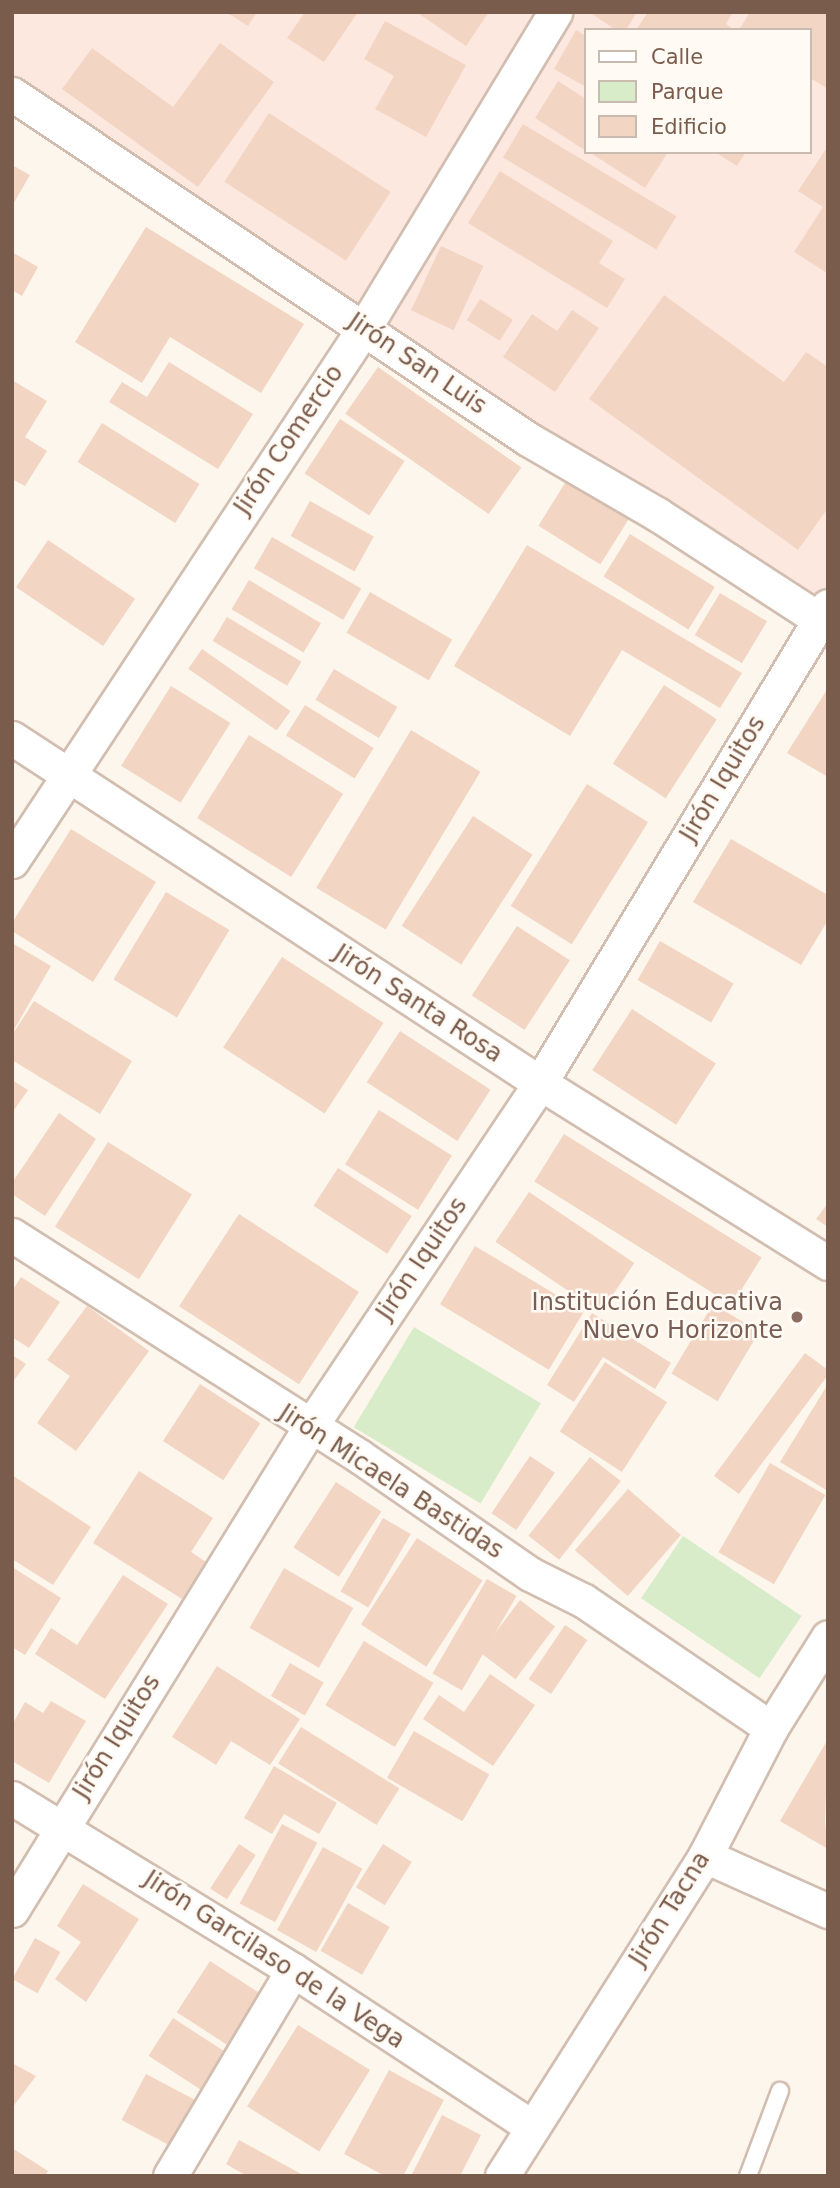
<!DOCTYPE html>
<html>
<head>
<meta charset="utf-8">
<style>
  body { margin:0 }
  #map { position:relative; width:840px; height:2188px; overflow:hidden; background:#fdf6ec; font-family:"DejaVu Sans",sans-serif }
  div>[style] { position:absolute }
  .commercial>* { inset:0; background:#fde8e0 }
  .green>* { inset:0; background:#d8ecc9; transform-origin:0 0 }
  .building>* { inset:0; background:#f3d5c3; transform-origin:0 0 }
  .roads { filter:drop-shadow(2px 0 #d1beb0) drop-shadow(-2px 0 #d1beb0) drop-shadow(0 2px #d1beb0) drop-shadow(0 -2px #d1beb0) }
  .service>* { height:16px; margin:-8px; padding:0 8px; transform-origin:8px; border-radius:8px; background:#fff }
  .minor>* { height:33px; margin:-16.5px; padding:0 16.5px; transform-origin:16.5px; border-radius:16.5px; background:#fff }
  .dots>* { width:19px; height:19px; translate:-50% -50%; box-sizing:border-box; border:4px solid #fffaf3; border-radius:50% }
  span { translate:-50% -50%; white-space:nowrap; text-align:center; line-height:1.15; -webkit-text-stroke:5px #fffaf3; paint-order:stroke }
  .street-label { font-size:24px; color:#7a5c4d }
  .education-label { font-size:24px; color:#785e54 }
  .right { translate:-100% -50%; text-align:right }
  .frame { position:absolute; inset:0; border:14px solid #7a5c4d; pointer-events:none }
  .legend { position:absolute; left:584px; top:28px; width:228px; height:126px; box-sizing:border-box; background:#fffaf3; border:2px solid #cabbb1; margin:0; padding:9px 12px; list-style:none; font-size:21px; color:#7a5c4d }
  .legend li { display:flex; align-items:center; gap:14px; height:35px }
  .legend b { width:35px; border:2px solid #cabbb1 }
</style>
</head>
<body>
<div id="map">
  <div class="commercial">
    <i style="clip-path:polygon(evenodd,12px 12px,828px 12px,828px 622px,12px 101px,12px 12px,586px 30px,810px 30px,810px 152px,586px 152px,586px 30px)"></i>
  </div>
  <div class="green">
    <i style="left:414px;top:1327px;width:148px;height:117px;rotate:31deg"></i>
    <i style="left:683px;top:1536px;width:143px;height:75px;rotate:34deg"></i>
  </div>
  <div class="building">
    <i style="clip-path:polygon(226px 12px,257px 12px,248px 26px)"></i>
    <i style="clip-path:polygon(305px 12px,358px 12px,324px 62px,287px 38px)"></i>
    <i style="clip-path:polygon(416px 12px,489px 12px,466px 46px)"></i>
    <i style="clip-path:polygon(589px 12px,637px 12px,626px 30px,616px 30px)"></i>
    <i style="clip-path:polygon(648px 12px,733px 12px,726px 24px,734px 30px,636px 30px)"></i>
    <i style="clip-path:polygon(750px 12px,828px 12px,828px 89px,810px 78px,810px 30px,739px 30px)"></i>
    <i style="clip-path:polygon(385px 21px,466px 65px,426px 137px,375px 109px,394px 76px,364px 59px)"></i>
    <i style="clip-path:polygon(576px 30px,586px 36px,586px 87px,554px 69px)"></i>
    <i style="clip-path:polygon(220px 43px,274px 82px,198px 187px,62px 89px,92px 48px,173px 107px)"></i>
    <i style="clip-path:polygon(558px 81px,586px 99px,586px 151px,535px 118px)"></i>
    <i style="left:269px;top:113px;width:145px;height:82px;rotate:33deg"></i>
    <i style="left:523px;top:124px;width:179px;height:39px;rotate:31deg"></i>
    <i style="clip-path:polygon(828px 146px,828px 271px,827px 273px,794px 252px,823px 207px,798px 191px)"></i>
    <i style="clip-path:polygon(589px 152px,668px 152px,645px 188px)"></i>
    <i style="clip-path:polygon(715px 152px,746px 152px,737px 166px)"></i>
    <i style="clip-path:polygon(12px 165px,30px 175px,12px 206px)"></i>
    <i style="clip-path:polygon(500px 171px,613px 241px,599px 263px,625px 279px,607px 308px,468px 223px)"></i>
    <i style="clip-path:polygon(146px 227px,304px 324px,261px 393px,170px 337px,142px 383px,75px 342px)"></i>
    <i style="left:441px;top:246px;width:47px;height:71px;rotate:25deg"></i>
    <i style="clip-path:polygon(12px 252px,38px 267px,22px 296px,12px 290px)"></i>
    <i style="clip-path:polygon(664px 295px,784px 382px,806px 352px,828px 367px,828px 508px,798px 550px,589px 399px)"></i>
    <i style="left:480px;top:299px;width:39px;height:25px;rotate:32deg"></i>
    <i style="clip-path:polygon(572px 310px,599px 328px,555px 392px,503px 357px,532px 314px,557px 331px)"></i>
    <i style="clip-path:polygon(169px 362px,253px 414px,218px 469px,109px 402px,122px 382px,147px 397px)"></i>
    <i style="left:378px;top:367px;width:175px;height:57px;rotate:35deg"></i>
    <i style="clip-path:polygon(12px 380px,47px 401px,25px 437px,47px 451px,25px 486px,12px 479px)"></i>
    <i style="left:340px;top:419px;width:77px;height:65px;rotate:33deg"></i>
    <i style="left:102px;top:423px;width:115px;height:46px;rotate:32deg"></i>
    <i style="left:567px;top:480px;width:73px;height:54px;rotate:32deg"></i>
    <i style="left:310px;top:501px;width:73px;height:40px;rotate:29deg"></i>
    <i style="left:630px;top:534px;width:100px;height:50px;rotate:32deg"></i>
    <i style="left:272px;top:537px;width:103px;height:36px;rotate:30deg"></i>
    <i style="left:48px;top:540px;width:105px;height:57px;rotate:34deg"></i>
    <i style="clip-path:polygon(527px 545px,742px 673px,720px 708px,622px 650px,570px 736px,454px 666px)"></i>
    <i style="left:249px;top:580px;width:84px;height:34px;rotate:31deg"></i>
    <i style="left:370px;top:592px;width:95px;height:47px;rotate:30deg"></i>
    <i style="left:720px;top:593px;width:55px;height:49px;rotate:31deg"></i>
    <i style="left:227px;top:617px;width:87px;height:28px;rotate:31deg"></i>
    <i style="left:202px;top:649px;width:108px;height:24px;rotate:35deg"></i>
    <i style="left:334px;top:669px;width:74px;height:36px;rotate:31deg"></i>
    <i style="left:664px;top:685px;width:63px;height:94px;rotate:33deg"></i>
    <i style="left:171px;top:686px;width:70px;height:94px;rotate:32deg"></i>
    <i style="clip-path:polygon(828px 688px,828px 777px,787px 753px)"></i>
    <i style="left:305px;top:705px;width:81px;height:36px;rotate:32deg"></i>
    <i style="left:411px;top:730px;width:81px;height:184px;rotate:31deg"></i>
    <i style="left:249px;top:735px;width:111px;height:98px;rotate:32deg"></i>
    <i style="left:587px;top:784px;width:72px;height:144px;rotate:32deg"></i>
    <i style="left:473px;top:816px;width:71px;height:131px;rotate:33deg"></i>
    <i style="clip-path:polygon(71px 829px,156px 882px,93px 982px,12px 931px,12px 923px)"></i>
    <i style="clip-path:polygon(731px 839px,828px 895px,828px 920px,801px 965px,693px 902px)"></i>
    <i style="left:166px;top:892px;width:74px;height:102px;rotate:31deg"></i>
    <i style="left:517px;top:926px;width:63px;height:83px;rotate:33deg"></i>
    <i style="left:660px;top:941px;width:85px;height:45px;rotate:30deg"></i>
    <i style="clip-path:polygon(12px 943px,51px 966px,12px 1033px)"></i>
    <i style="left:282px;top:957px;width:121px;height:108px;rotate:33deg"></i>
    <i style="clip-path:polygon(34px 1001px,132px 1061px,100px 1114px,12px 1060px,12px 1035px)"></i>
    <i style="left:632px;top:1009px;width:100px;height:73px;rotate:33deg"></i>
    <i style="left:400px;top:1031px;width:108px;height:61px;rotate:33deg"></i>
    <i style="clip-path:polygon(12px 1080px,28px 1090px,12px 1113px)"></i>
    <i style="left:379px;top:1110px;width:86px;height:64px;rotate:32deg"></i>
    <i style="clip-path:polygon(59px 1113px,96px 1139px,45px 1216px,12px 1194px,12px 1183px)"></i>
    <i style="left:564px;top:1134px;width:233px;height:56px;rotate:32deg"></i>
    <i style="left:108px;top:1142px;width:99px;height:100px;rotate:32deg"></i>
    <i style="left:338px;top:1168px;width:88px;height:45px;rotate:33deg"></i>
    <i style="left:529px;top:1192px;width:127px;height:60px;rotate:34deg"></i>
    <i style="clip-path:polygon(828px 1203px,828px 1227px,816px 1219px)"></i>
    <i style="left:239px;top:1214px;width:143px;height:110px;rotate:33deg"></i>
    <i style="left:475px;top:1246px;width:127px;height:68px;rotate:31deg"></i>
    <i style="clip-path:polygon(21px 1277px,60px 1302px,29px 1348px,12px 1337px,12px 1291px)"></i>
    <i style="left:713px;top:1304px;width:54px;height:81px;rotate:31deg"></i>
    <i style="clip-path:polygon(87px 1306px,149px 1351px,76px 1451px,37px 1423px,70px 1376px,47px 1360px)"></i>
    <i style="clip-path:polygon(592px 1313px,671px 1363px,655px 1389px,603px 1357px,574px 1402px,547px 1385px)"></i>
    <i style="clip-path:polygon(805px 1353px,828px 1370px,828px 1375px,739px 1494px,714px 1476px)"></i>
    <i style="clip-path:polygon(12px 1355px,26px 1364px,12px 1383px)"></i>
    <i style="left:605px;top:1362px;width:74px;height:83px;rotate:33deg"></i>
    <i style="left:200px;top:1384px;width:72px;height:68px;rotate:33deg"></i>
    <i style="clip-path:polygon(828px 1384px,828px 1491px,780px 1462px)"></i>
    <i style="left:530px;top:1456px;width:30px;height:69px;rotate:34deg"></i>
    <i style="left:590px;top:1457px;width:39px;height:100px;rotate:38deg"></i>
    <i style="left:770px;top:1463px;width:64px;height:103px;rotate:30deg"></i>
    <i style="clip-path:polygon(139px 1471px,213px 1518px,191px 1552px,206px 1562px,182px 1599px,93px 1543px)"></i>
    <i style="clip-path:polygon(12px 1475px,91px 1527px,53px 1585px,12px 1559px)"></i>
    <i style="left:336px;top:1482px;width:54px;height:78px;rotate:33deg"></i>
    <i style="left:628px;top:1489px;width:70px;height:81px;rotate:41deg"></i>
    <i style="left:383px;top:1518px;width:32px;height:85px;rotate:30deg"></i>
    <i style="left:417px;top:1538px;width:78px;height:103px;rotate:33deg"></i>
    <i style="clip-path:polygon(12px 1567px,61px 1598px,25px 1655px,12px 1647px)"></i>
    <i style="left:284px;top:1568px;width:80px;height:69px;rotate:30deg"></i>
    <i style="clip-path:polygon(123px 1575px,168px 1604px,105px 1699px,35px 1654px,51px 1628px,77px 1645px)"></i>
    <i style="left:487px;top:1579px;width:34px;height:109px;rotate:30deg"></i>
    <i style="left:520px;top:1600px;width:44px;height:66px;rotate:37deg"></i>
    <i style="left:565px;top:1625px;width:27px;height:65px;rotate:34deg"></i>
    <i style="left:364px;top:1641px;width:81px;height:75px;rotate:31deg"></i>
    <i style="left:290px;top:1663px;width:39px;height:38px;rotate:30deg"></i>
    <i style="clip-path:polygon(217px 1666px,300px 1719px,270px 1765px,231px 1741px,216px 1765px,172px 1737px)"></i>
    <i style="clip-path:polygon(490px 1674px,535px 1705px,493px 1766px,423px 1719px,439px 1695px,464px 1712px)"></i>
    <i style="clip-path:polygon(51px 1701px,86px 1721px,49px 1783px,12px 1761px,12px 1725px,25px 1702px,43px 1713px)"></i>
    <i style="left:301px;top:1727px;width:116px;height:43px;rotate:32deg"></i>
    <i style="left:414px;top:1731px;width:87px;height:54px;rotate:30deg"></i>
    <i style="clip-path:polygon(828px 1739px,825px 1821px,828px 1849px,780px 1821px)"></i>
    <i style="clip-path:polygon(274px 1766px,337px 1803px,319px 1834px,284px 1814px,272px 1834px,244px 1818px)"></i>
    <i style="left:282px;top:1824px;width:40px;height:90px;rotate:28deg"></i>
    <i style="left:239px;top:1844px;width:20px;height:53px;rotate:33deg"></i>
    <i style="left:383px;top:1844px;width:34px;height:51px;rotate:32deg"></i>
    <i style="left:323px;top:1847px;width:45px;height:95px;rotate:29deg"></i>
    <i style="clip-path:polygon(83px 1884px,139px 1919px,86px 2002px,55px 1979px,81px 1942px,57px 1926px)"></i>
    <i style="left:348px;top:1903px;width:48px;height:55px;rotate:30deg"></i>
    <i style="left:35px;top:1938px;width:29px;height:47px;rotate:29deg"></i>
    <i style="left:210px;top:1961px;width:67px;height:61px;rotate:33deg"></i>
    <i style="left:173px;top:2018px;width:68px;height:45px;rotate:33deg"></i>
    <i style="left:298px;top:2025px;width:85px;height:96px;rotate:32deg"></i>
    <i style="clip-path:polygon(12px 2063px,36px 2076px,12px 2108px)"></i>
    <i style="clip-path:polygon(389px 2070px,444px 2100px,403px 2176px,385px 2176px,344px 2154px)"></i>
    <i style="left:146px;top:2074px;width:62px;height:52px;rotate:28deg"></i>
    <i style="clip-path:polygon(442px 2115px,481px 2135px,460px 2176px,411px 2176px)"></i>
    <i style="clip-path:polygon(239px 2140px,305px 2176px,247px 2176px,226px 2164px)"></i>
    <i style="clip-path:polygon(12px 2148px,48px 2171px,45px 2176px,12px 2176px)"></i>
  </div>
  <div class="roads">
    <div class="service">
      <i style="left:748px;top:2176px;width:91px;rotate:-69.4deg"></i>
    </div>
    <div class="minor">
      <i style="left:12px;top:94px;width:621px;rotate:33.77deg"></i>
      <i style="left:528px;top:439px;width:149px;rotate:30.2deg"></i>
      <i style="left:657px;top:514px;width:204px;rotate:33deg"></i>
      <i style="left:12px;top:738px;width:631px;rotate:33.16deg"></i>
      <i style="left:540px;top:1083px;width:340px;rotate:32deg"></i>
      <i style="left:12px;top:861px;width:639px;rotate:-56.56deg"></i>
      <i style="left:364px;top:328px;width:369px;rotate:-58.8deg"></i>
      <i style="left:12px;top:1235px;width:411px;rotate:32.5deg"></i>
      <i style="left:359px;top:1456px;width:208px;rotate:34.6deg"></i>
      <i style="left:530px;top:1574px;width:60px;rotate:26.6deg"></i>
      <i style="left:584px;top:1601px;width:226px;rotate:34.2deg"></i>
      <i style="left:12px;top:1798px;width:329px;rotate:31.5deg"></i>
      <i style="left:293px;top:1970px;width:286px;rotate:33.3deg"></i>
      <i style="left:705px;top:1856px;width:135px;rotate:24.1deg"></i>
      <i style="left:12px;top:1910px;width:568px;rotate:-58.33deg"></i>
      <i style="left:310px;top:1427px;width:414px;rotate:-56.2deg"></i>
      <i style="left:540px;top:1083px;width:557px;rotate:-58.88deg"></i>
      <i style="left:170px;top:2176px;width:240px;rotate:-59.2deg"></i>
      <i style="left:502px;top:2176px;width:379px;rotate:-57.6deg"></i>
      <i style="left:705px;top:1856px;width:144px;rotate:-62.7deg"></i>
      <i style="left:771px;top:1728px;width:107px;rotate:-57.9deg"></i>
    </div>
  </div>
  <div class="dots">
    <i style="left:797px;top:1317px;background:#8d6e63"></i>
  </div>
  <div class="street-label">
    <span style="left:417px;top:364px;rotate:34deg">Jirón San Luis</span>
    <span style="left:289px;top:440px;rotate:-56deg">Jirón Comercio</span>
    <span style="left:723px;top:779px;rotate:-59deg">Jirón Iquitos</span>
    <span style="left:418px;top:1004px;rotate:33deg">Jirón Santa Rosa</span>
    <span style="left:422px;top:1259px;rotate:-56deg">Jirón Iquitos</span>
    <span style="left:391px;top:1482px;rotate:33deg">Jirón Micaela Bastidas</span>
    <span style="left:117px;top:1737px;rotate:-58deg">Jirón Iquitos</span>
    <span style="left:670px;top:1909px;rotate:-58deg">Jirón Tacna</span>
    <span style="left:274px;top:1960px;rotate:33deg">Jirón Garcilaso de la Vega</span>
  </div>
  <div class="education-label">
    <span class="right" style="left:783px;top:1317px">Institución Educativa<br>Nuevo Horizonte</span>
  </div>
  <div class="frame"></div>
  <ul class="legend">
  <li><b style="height:9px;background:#fff"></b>Calle</li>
  <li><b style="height:19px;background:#d8ecc9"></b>Parque</li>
  <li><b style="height:19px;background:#f3d5c3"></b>Edificio</li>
  </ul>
</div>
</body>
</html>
